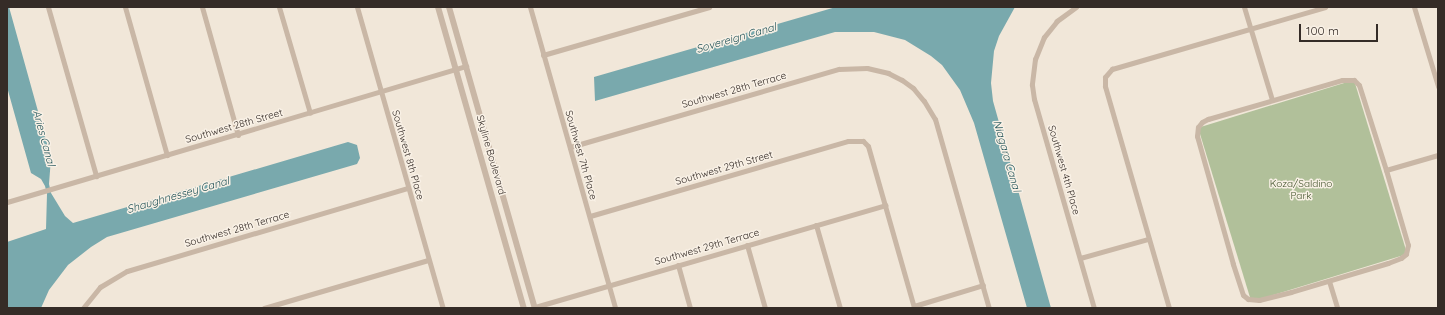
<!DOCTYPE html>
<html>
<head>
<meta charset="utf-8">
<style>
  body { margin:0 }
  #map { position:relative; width:1445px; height:315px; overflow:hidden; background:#f1e7d9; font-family:Quicksand,sans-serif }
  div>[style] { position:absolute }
  .green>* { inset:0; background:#b1c09a; transform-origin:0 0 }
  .water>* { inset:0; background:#79a9ad }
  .minor>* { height:5px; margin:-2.5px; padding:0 2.5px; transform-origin:2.5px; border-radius:2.5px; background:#c9b7a6 }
  .tertiary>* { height:6px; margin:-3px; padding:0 3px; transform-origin:3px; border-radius:3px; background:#c9b7a6 }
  span { translate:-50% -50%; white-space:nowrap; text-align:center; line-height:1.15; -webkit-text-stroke:3px #f9f1e6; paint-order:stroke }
  .street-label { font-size:10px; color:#352c27 }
  .park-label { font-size:10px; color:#42532b }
  .water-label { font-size:11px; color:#1d5055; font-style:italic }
  .frame { position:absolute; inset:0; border:8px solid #352c27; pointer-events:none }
  .scale { position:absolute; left:1299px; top:24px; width:79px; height:18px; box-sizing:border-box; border:2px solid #352c27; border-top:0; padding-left:5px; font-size:12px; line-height:14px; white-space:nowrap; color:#352c27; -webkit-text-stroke:3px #f9f1e6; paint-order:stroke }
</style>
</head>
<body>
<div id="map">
  <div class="green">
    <i style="left:1354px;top:80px;width:182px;height:163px;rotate:73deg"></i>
  </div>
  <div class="water">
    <i style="clip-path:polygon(7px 7px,9px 7px,51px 158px,49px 184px,51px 193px,65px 216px,73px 223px,348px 142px,357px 145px,360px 158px,357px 164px,107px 237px,91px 247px,68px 265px,49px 290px,41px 308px,7px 308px,7px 242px,46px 229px,47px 194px,45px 186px,41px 179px,31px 173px,7px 87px)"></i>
    <i style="clip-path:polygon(836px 7px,1015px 7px,999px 36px,994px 51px,991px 83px,993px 101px,1051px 308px,1027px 308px,974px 123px,960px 90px,942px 65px,931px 56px,905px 40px,874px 32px,835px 32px,595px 101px,594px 77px)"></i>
  </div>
  <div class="minor">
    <i style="left:48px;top:7px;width:176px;rotate:74.1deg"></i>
    <i style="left:125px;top:7px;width:154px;rotate:74.2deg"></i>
    <i style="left:202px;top:7px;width:133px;rotate:74.3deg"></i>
    <i style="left:279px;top:7px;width:110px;rotate:73.7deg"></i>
    <i style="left:357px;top:7px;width:313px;rotate:74.1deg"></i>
    <i style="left:530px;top:7px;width:313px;rotate:74.2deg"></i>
    <i style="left:1076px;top:7px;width:24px;rotate:144deg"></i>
    <i style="left:1057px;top:21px;width:21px;rotate:129deg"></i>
    <i style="left:1044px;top:37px;width:24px;rotate:112deg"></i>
    <i style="left:1035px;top:59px;width:26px;rotate:97deg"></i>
    <i style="left:1032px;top:85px;width:14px;rotate:82deg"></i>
    <i style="left:1034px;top:99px;width:217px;rotate:74deg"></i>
    <i style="left:1244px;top:7px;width:97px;rotate:73.2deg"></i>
    <i style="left:1414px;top:7px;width:83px;rotate:73.1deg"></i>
    <i style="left:543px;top:55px;width:173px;rotate:-16.1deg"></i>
    <i style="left:1342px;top:80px;width:12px"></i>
    <i style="left:1354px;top:80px;width:7px;rotate:45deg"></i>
    <i style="left:1359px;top:85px;width:89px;rotate:72.4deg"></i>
    <i style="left:1386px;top:170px;width:78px;rotate:73.7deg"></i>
    <i style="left:1408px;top:245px;width:9px;rotate:103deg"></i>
    <i style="left:1406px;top:254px;width:6px;rotate:141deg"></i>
    <i style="left:1401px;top:258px;width:14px;rotate:159deg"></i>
    <i style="left:1388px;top:263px;width:101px;rotate:163.4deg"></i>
    <i style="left:1291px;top:292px;width:33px;rotate:166deg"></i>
    <i style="left:1259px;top:300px;width:11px;rotate:-175deg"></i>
    <i style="left:1248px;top:299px;width:6px;rotate:-141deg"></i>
    <i style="left:1243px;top:295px;width:33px;rotate:-108deg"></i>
    <i style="left:1233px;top:264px;width:133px;rotate:-105.7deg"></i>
    <i style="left:1197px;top:136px;width:9px;rotate:-84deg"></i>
    <i style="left:1198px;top:127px;width:6px;rotate:-51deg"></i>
    <i style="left:1202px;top:122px;width:7px;rotate:-27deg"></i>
    <i style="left:1208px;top:119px;width:140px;rotate:-16.2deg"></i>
    <i style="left:570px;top:147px;width:280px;rotate:-16.2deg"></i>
    <i style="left:839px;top:69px;width:28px;rotate:-2deg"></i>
    <i style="left:867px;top:68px;width:22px;rotate:13deg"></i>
    <i style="left:888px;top:73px;width:16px;rotate:27deg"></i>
    <i style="left:902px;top:80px;width:14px;rotate:36deg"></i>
    <i style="left:913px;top:88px;width:17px;rotate:50deg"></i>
    <i style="left:924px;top:101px;width:21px;rotate:59deg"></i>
    <i style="left:935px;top:119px;width:197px;rotate:74.1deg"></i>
    <i style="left:1386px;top:170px;width:54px;rotate:-16.1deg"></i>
    <i style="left:7px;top:202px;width:479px;rotate:-16.5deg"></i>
    <i style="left:590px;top:216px;width:269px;rotate:-16.2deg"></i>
    <i style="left:848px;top:141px;width:15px"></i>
    <i style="left:863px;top:141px;width:7px;rotate:45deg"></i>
    <i style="left:868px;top:146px;width:168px;rotate:74.1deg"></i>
    <i style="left:816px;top:225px;width:86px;rotate:73.9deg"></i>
    <i style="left:747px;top:245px;width:66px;rotate:74.1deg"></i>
    <i style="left:1080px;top:258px;width:71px;rotate:-15.6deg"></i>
    <i style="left:678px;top:265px;width:45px;rotate:74.4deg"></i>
    <i style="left:1329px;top:281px;width:28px;rotate:73deg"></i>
    <i style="left:914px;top:306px;width:72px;rotate:-16.9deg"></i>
    <i style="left:535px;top:307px;width:365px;rotate:-16.2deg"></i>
    <i style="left:83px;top:308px;width:27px;rotate:-51deg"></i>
    <i style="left:100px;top:287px;width:31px;rotate:-31deg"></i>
    <i style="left:127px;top:271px;width:293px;rotate:-16.5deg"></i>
    <i style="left:264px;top:308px;width:171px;rotate:-16.3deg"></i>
    <i style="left:1169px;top:308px;width:231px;rotate:-106.1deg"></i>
    <i style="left:1105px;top:86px;width:9px;rotate:-90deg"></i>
    <i style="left:1105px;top:77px;width:11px;rotate:-49deg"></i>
    <i style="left:1112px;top:69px;width:222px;rotate:-16.2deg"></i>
  </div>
  <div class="tertiary">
    <i style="left:438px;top:7px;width:313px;rotate:74.1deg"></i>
    <i style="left:449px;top:7px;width:313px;rotate:74.1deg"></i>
  </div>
  <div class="street-label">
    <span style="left:734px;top:90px;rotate:-16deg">Southwest 28th Terrace</span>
    <span style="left:234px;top:126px;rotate:-16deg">Southwest 28th Street</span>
    <span style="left:408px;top:155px;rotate:74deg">Southwest 8th Place</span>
    <span style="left:491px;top:155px;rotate:74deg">Skyline Boulevard</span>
    <span style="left:581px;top:155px;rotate:74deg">Southwest 7th Place</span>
    <span style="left:724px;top:168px;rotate:-16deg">Southwest 29th Street</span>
    <span style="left:1064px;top:170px;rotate:74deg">Southwest 4th Place</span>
    <span style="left:237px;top:229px;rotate:-16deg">Southwest 28th Terrace</span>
    <span style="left:707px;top:247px;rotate:-16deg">Southwest 29th Terrace</span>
  </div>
  <div class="park-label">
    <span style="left:1301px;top:189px">Koza/Saldino<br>Park</span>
  </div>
  <div class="water-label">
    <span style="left:736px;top:38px;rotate:-16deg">Sovereign Canal</span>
    <span style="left:44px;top:138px;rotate:75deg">Aries Canal</span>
    <span style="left:1007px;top:156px;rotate:74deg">Niagara Canal</span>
    <span style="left:178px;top:195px;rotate:-16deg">Shaughnessey Canal</span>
  </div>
  <div class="frame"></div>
  <div class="scale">100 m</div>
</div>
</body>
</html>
